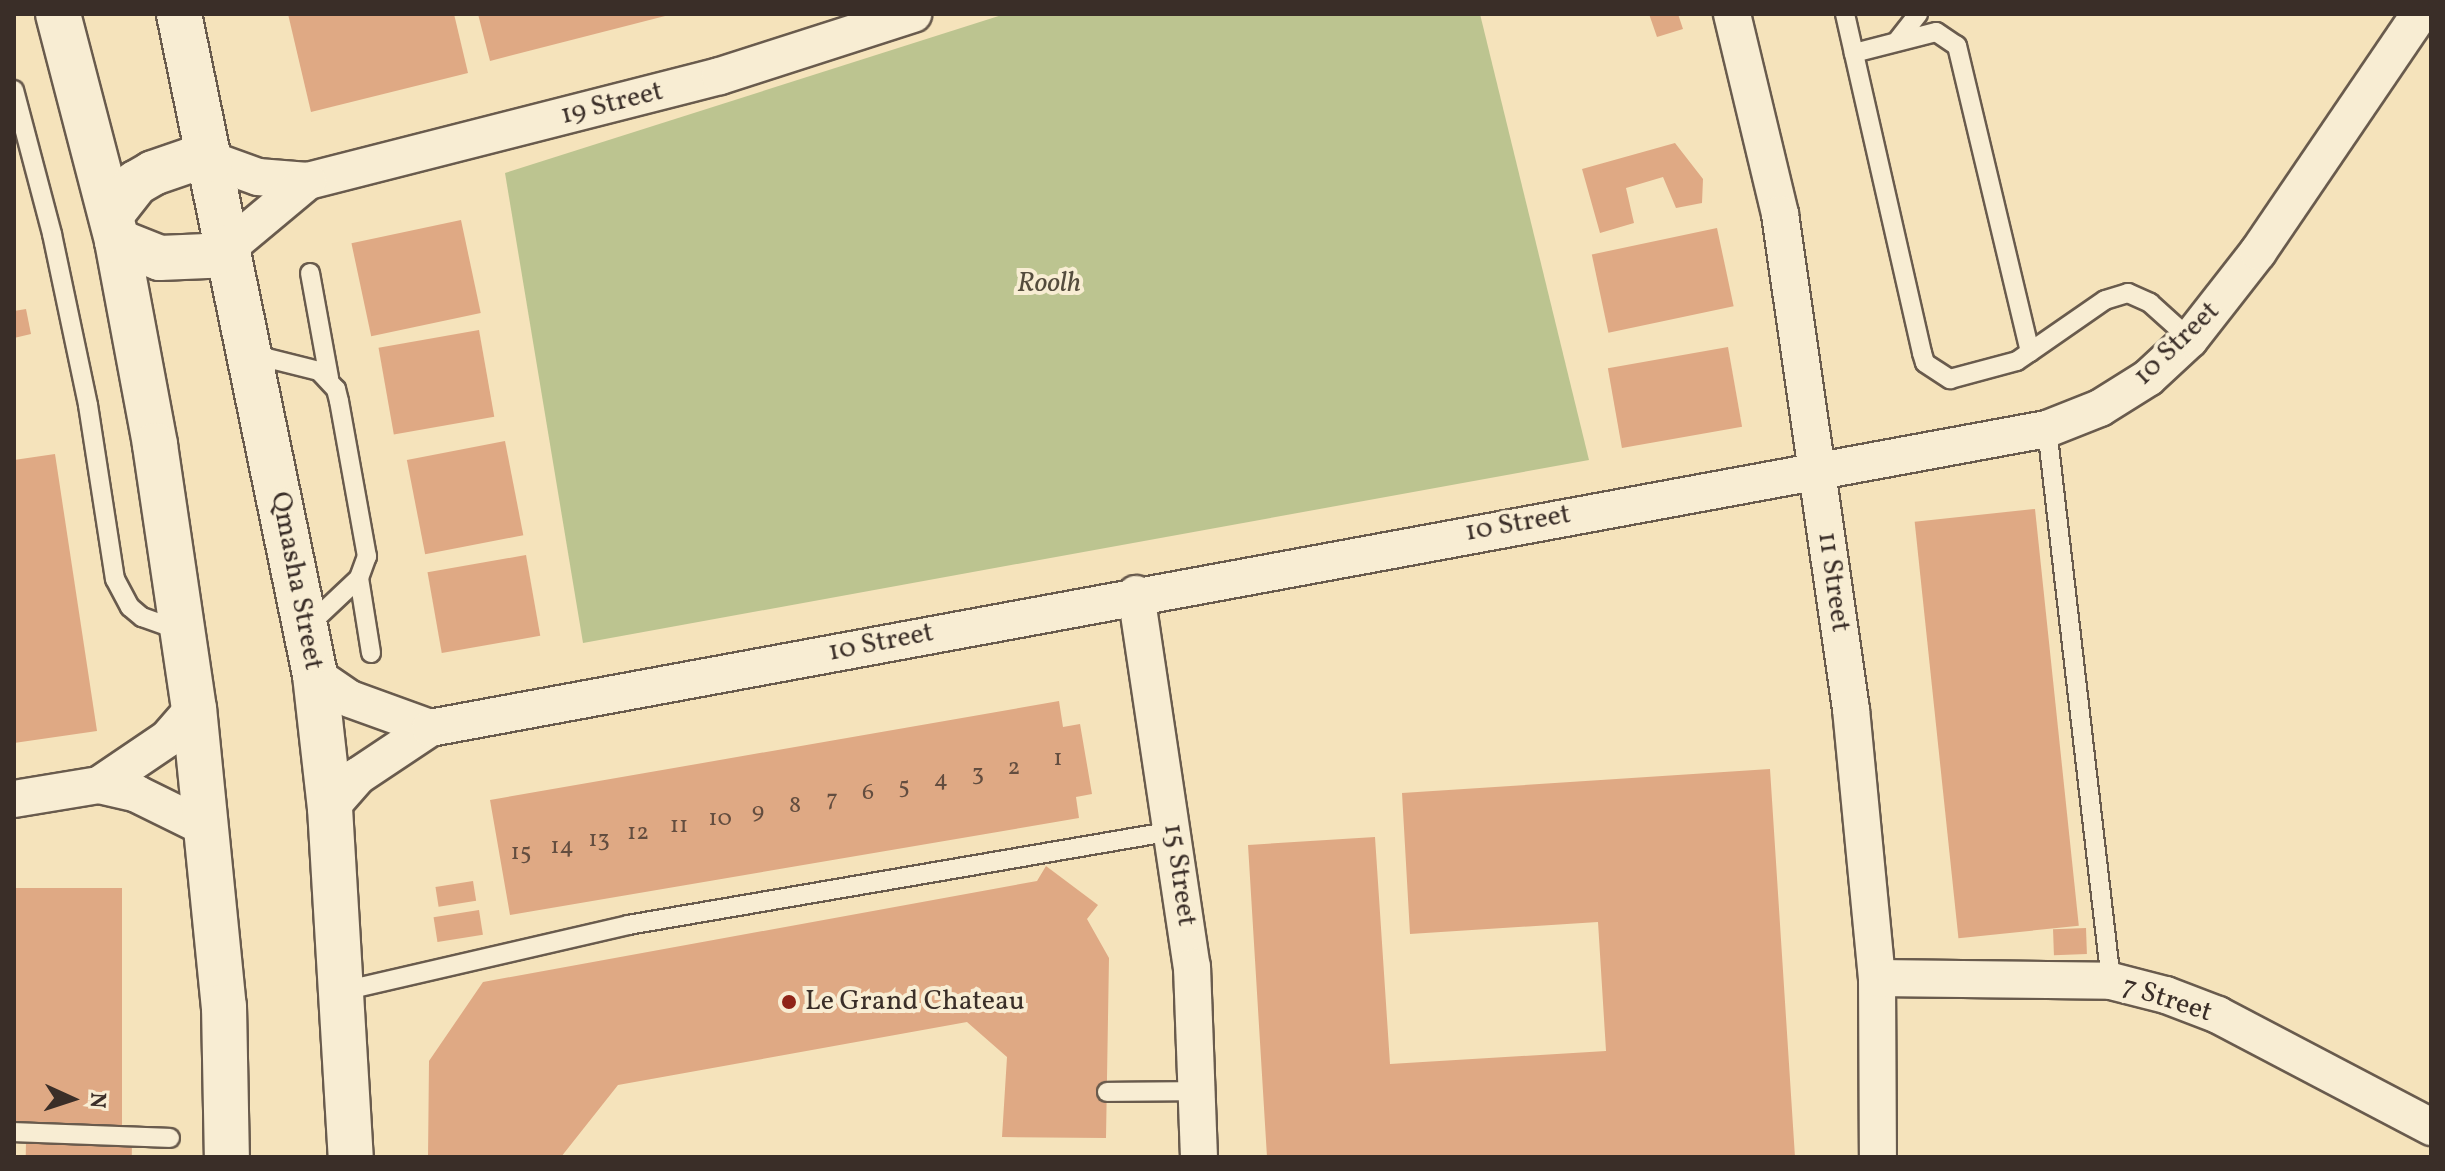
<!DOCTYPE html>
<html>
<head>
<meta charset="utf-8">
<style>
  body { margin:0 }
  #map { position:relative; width:2445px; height:1171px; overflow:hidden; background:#f5e3bb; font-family:Vollkorn,serif }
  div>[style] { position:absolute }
  .green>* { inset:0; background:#bcc490 }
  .building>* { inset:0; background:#dfa984; transform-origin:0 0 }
  .roads { filter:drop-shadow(2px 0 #695b4d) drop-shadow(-2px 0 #695b4d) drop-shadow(0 2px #695b4d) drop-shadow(0 -2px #695b4d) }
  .lane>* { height:18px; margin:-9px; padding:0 9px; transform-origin:9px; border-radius:9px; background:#f8edd3 }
  .street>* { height:36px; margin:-18px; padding:0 18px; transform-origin:18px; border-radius:18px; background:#f8edd3 }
  .secondary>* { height:44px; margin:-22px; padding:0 22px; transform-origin:22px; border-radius:22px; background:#f8edd3 }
  .dots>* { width:22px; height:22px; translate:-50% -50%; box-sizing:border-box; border:4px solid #f8edd3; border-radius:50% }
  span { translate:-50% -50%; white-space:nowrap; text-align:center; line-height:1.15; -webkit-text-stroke:8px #f8edd3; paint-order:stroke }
  .number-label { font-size:24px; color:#634d3f }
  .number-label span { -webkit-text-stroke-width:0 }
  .street-label { font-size:28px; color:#3a2e28 }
  .park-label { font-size:28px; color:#544c3d; font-style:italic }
  .poi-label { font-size:28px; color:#3a2e28 }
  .left { translate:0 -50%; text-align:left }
  .frame { position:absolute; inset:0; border:16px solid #3a2e28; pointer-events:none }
  .north { position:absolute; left:32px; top:1059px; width:80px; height:80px; -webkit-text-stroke:6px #f8edd3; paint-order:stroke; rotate:93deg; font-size:22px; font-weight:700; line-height:32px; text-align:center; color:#3a2e28 }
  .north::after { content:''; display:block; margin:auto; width:28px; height:36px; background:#3a2e28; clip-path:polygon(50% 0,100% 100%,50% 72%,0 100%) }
</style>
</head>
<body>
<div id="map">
  <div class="green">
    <i style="clip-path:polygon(1005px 14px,1480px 14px,1589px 460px,583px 643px,505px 173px)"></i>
  </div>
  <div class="building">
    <i style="clip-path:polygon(288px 14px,454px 14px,468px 73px,311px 112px)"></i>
    <i style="clip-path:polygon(478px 14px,668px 14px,669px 15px,490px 61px)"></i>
    <i style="clip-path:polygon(1649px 14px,1678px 14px,1683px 29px,1657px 37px)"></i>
    <i style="clip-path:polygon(1675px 143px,1703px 179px,1702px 203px,1676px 208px,1663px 177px,1626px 188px,1634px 223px,1600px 233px,1582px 169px)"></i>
    <i style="left:461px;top:220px;width:95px;height:112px;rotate:78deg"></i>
    <i style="left:1717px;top:228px;width:80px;height:128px;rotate:78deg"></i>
    <i style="clip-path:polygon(26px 309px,31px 334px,14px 338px,14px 311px)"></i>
    <i style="left:479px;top:330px;width:88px;height:102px;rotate:80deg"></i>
    <i style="left:1728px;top:347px;width:81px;height:122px;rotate:80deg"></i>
    <i style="left:505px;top:441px;width:96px;height:100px;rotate:79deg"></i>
    <i style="clip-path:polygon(55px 454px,97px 731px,14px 743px,14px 460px)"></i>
    <i style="left:2035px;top:509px;width:419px;height:121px;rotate:84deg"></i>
    <i style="left:526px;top:555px;width:82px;height:100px;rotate:80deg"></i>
    <i style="clip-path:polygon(1059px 701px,1063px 727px,1080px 724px,1092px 794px,1076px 797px,1079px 818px,510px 915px,490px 800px)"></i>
    <i style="clip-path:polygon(1770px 769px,1795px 1157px,1267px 1157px,1248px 845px,1375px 837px,1390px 1064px,1606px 1051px,1598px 922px,1410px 934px,1402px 793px)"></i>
    <i style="clip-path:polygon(1046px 866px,1098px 905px,1087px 919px,1109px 958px,1106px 1138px,1002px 1137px,1007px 1057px,967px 1022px,618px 1085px,561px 1157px,428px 1157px,429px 1061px,483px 982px,1037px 881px)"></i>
    <i style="left:473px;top:881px;width:20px;height:38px;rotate:81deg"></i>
    <i style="left:16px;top:888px;width:106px;height:237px"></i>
    <i style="left:479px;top:910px;width:25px;height:46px;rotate:81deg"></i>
    <i style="left:2086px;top:928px;width:26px;height:33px;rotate:88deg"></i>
    <i style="left:26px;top:1141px;width:106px;height:16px;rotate:1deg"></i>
  </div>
  <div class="roads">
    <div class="lane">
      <i style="left:1845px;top:14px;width:348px;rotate:77.2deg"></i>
      <i style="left:1922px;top:353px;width:10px;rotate:73deg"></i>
      <i style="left:1925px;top:363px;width:30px;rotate:33deg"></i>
      <i style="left:1950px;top:379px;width:69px;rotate:-15deg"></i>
      <i style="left:2017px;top:361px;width:16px;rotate:-35deg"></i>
      <i style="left:2030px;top:352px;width:315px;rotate:-103.4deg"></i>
      <i style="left:1957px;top:46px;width:25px;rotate:-146deg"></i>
      <i style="left:1936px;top:32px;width:85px;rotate:165.6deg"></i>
      <i style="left:1897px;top:41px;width:34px;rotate:-52deg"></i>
      <i style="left:14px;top:90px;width:149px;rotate:75.2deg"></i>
      <i style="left:52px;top:234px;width:175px;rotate:78.1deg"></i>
      <i style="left:88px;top:405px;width:176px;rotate:81.2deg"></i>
      <i style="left:115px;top:579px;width:32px;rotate:62deg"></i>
      <i style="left:130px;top:607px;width:16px;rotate:40deg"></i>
      <i style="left:142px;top:617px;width:41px;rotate:19.7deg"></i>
      <i style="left:310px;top:273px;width:107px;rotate:79.7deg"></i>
      <i style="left:2030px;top:352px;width:91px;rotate:-34.7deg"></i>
      <i style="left:2105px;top:300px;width:24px;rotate:-17deg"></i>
      <i style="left:2128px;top:293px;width:24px;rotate:24deg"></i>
      <i style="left:2150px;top:303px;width:54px;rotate:42deg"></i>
      <i style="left:251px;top:354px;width:70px;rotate:14deg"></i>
      <i style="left:319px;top:371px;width:25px;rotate:47deg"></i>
      <i style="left:336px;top:389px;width:12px;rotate:76deg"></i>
      <i style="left:339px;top:401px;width:158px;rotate:79.8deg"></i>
      <i style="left:367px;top:556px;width:23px;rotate:110deg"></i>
      <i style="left:359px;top:578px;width:70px;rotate:136.7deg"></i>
      <i style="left:2047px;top:429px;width:556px;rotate:83.39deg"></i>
      <i style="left:359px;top:578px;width:76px;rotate:80.9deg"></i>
      <i style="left:343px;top:991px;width:293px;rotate:-13deg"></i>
      <i style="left:628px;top:925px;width:553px;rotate:-9.79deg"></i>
      <i style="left:1107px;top:1092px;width:92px;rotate:-0.6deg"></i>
      <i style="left:14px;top:1132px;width:156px;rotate:2.2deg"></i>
    </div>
    <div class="street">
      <i style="left:1732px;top:14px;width:206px;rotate:76.5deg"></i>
      <i style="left:1780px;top:214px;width:500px;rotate:81.84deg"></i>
      <i style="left:1851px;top:709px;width:270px;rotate:84.5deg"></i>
      <i style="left:1877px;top:978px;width:179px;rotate:89.7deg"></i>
      <i style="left:211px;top:160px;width:50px;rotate:19.9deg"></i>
      <i style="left:258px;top:177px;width:50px;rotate:4.6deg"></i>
      <i style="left:308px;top:181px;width:425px;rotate:-14.3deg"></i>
      <i style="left:720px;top:76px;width:203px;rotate:-17.8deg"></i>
      <i style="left:229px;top:247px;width:103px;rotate:-39.9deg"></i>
      <i style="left:1136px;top:594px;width:377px;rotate:81.5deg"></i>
      <i style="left:1192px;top:967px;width:190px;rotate:87.9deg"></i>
      <i style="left:315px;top:675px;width:42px;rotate:34.4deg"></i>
      <i style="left:350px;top:699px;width:85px;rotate:19.9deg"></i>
      <i style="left:99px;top:785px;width:39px;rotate:13deg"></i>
      <i style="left:137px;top:794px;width:77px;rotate:26.2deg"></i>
      <i style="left:14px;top:799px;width:86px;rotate:-9.4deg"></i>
      <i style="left:99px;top:785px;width:82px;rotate:-34.1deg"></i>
      <i style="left:167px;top:739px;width:41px;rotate:-48.9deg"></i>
      <i style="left:330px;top:808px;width:43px;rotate:-48.8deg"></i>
      <i style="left:358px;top:776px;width:87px;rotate:-33.7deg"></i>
      <i style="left:430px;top:728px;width:1644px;rotate:-10.48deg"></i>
      <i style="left:2047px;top:429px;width:57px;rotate:-21.6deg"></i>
      <i style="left:2100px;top:408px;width:57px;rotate:-32deg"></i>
      <i style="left:2148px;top:378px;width:57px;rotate:-42.9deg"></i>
      <i style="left:2190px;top:339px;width:110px;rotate:-52deg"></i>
      <i style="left:2258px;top:252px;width:288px;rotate:-55.8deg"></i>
      <i style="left:1877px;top:978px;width:234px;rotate:0.7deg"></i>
      <i style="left:2111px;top:981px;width:57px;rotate:14.3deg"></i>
      <i style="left:2166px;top:995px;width:56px;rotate:21deg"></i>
      <i style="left:2218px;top:1015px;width:241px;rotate:27.7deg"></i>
    </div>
    <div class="secondary">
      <i style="left:58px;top:14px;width:235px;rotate:75.4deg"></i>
      <i style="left:117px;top:241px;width:208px;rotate:79.4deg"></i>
      <i style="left:155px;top:445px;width:266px;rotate:81.6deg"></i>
      <i style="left:194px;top:708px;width:300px;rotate:84.3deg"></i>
      <i style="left:224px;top:1006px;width:151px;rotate:88.9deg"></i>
      <i style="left:179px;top:14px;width:675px;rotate:78.37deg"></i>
      <i style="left:315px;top:675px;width:134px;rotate:83.6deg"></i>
      <i style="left:330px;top:808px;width:350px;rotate:86.6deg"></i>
      <i style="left:111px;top:215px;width:41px;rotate:-52deg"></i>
      <i style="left:136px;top:183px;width:20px;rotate:-30deg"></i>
      <i style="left:153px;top:173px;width:40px;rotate:-18.9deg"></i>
      <i style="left:191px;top:160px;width:20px"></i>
      <i style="left:117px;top:241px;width:46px;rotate:21.6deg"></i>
      <i style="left:160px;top:258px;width:47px;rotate:-2.4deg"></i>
      <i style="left:207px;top:256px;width:24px;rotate:-22deg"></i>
    </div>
  </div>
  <div class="dots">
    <i style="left:789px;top:1002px;background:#8f2418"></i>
  </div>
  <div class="number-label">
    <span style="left:1058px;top:760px">1</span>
    <span style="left:1014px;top:769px">2</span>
    <span style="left:978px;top:775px">3</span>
    <span style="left:941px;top:781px">4</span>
    <span style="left:904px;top:788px">5</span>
    <span style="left:868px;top:794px">6</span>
    <span style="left:832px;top:801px">7</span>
    <span style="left:795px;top:807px">8</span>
    <span style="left:758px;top:813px">9</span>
    <span style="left:720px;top:820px">10</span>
    <span style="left:679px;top:827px">11</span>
    <span style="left:638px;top:834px">12</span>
    <span style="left:599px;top:841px">13</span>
    <span style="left:562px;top:848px">14</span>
    <span style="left:521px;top:854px">15</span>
  </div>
  <div class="street-label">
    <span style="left:612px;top:104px;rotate:-14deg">19 Street</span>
    <span style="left:2177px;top:344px;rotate:-44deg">10 Street</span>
    <span style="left:1518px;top:524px;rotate:-10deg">10 Street</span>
    <span style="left:296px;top:581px;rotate:79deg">Qmasha Street</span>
    <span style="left:1833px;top:582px;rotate:82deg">11 Street</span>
    <span style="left:881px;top:643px;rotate:-11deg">10 Street</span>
    <span style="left:1179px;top:875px;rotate:82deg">15 Street</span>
    <span style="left:2167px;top:1000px;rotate:18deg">7 Street</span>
  </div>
  <div class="park-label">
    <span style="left:1049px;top:284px">Roolh</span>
  </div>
  <div class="poi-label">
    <span class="left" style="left:805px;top:1002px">Le Grand Chateau</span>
  </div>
  <div class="frame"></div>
  <div class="north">N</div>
</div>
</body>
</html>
